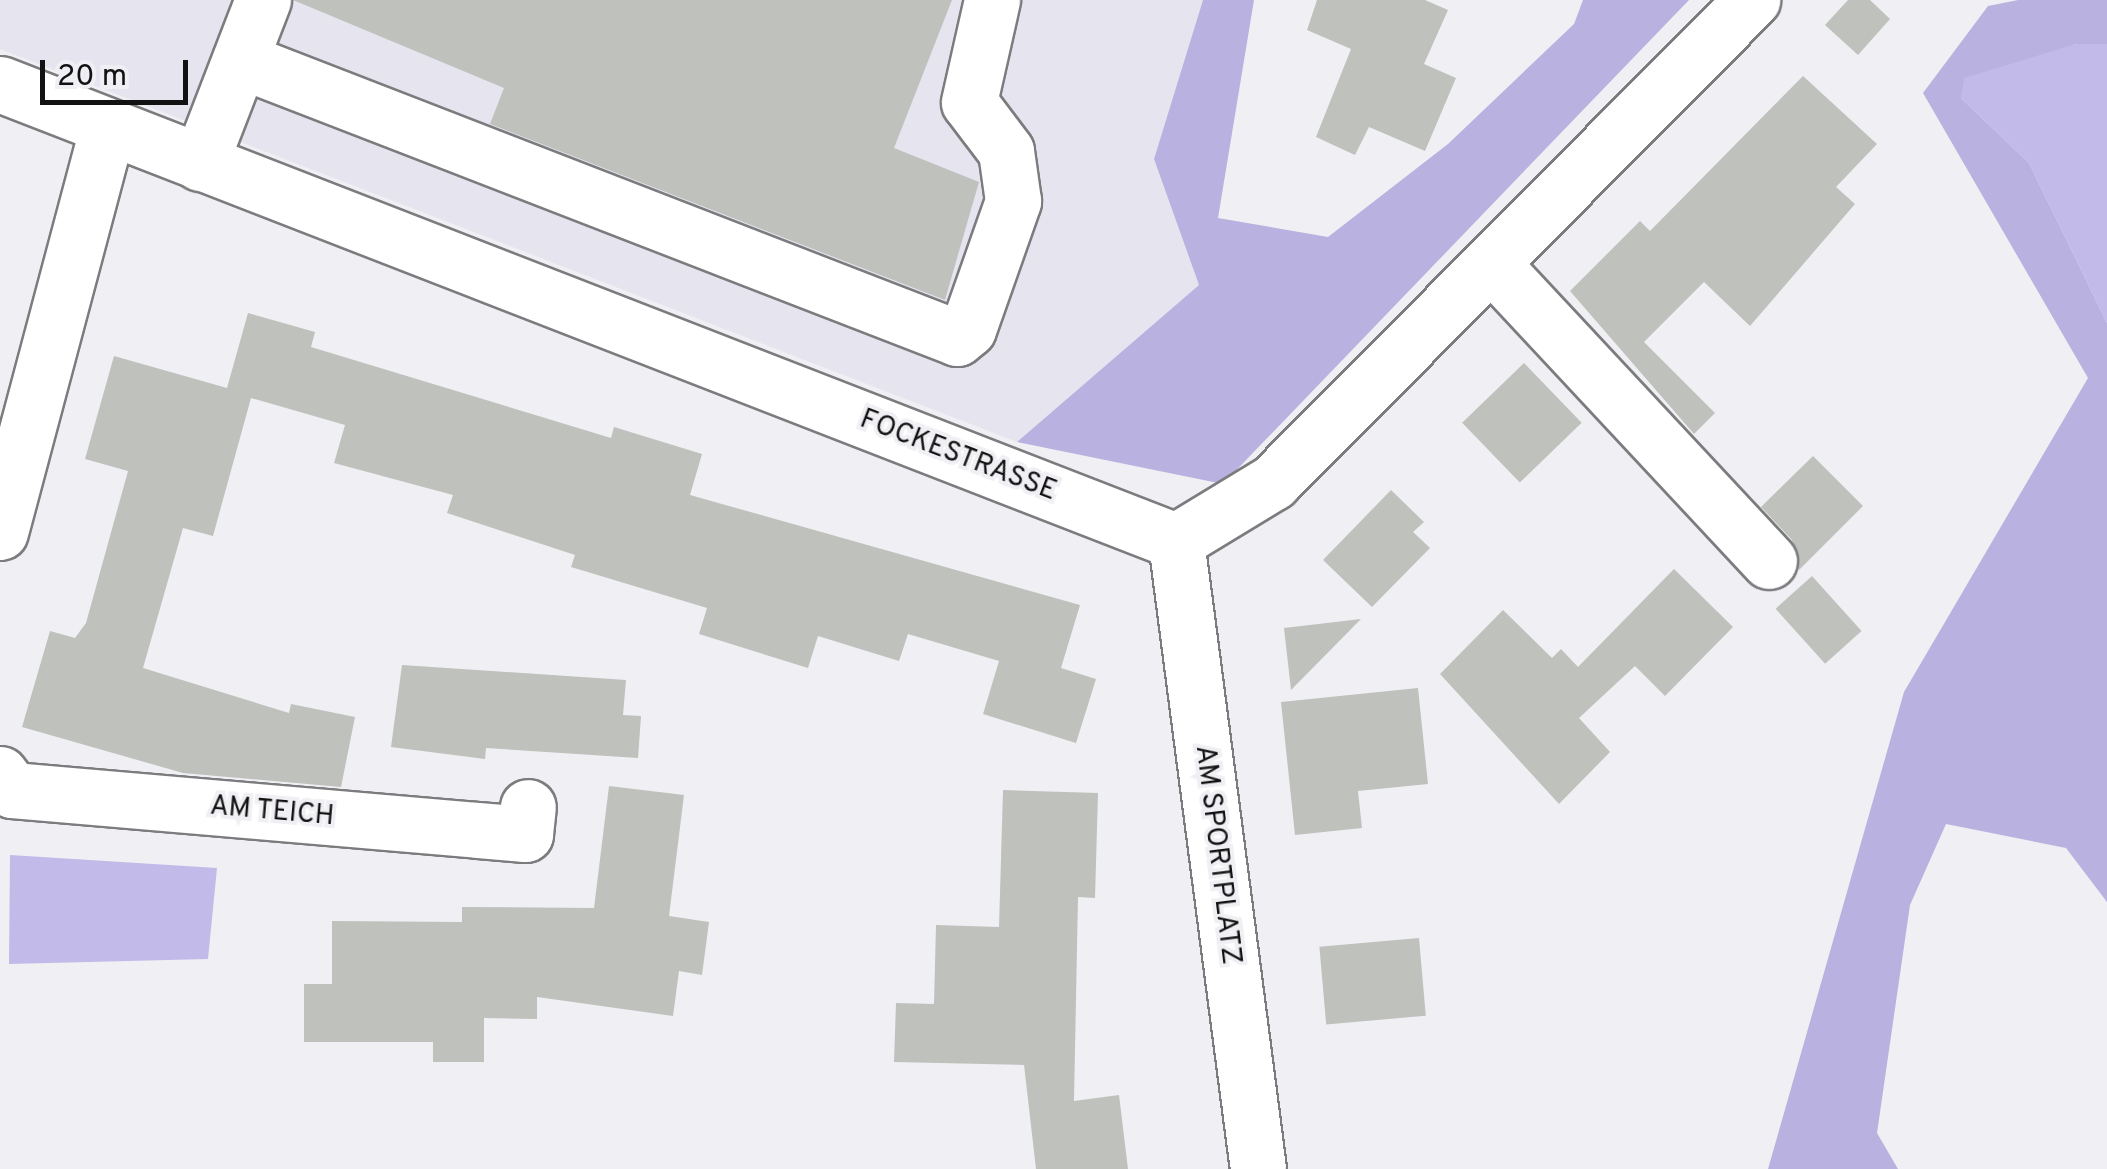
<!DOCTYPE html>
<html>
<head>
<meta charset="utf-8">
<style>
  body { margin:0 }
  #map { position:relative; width:2107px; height:1169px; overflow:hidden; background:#f0eff3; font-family:Overpass,sans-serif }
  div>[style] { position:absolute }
  .built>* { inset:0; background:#e6e4ef }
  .forest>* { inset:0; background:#b9b1df }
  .water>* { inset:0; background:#c2bae8 }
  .building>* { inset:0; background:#bfc1bd; transform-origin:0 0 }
  .roads { filter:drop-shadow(2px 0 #7c7c7f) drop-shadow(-2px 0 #7c7c7f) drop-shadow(0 2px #7c7c7f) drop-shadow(0 -2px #7c7c7f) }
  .minor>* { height:55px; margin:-27.5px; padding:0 27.5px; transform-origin:27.5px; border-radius:27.5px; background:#fff }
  span { translate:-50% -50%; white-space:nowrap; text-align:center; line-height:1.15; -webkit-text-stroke:8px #f0eff3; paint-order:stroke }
  .street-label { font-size:28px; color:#121213 }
  .scale { position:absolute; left:40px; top:60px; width:148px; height:45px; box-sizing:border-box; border:5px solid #121213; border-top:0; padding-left:12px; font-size:30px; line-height:35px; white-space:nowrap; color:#121213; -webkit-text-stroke:8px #f0eff3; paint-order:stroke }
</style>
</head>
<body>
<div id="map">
  <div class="built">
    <i style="clip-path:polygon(0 0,1203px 0,1154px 159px,1199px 285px,1017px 442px,0 49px)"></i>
  </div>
  <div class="forest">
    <i style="clip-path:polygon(1203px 0,1254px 0,1218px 218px,1328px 237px,1448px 144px,1574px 24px,1583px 0,1689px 0,1223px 484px,1017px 442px,1199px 285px,1154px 159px)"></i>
    <i style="clip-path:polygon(2018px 0,2107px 0,2107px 44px,2076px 44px,1961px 98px,2029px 163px,2107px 323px,2107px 902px,2066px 848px,1946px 824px,1910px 905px,1877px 1133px,1898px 1169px,1768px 1169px,1904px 692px,2088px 378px,1923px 93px,1988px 6px)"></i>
  </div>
  <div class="water">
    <i style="clip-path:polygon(2076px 44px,2107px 44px,2107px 323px,2029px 163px,1961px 98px,1964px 78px)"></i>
    <i style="clip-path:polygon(10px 855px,217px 868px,208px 959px,9px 964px)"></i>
  </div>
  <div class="building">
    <i style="clip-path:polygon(293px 0,952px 0,894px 148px,979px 182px,945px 300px,490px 124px,504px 88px)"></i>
    <i style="clip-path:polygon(1317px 0,1425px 0,1448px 10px,1424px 64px,1456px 78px,1425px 151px,1369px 127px,1355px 155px,1316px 137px,1351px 49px,1307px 30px)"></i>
    <i style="clip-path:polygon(1848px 0,1870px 0,1890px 19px,1858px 55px,1825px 25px)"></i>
    <i style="clip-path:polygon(1803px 76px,1877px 144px,1836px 187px,1855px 204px,1750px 326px,1704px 282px,1644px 342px,1715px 413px,1694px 434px,1570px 291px,1640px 221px,1650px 231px)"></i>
    <i style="clip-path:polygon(248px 313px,315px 332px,311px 347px,611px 438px,614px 427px,702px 454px,690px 495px,1080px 605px,1061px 668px,1096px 679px,1076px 743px,983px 714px,999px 661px,908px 634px,899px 661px,818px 636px,808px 668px,699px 634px,707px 608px,571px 567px,575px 555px,447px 513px,453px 495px,334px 463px,345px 425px,251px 398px,213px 536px,183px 528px,143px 668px,289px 713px,291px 704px,355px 717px,341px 787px,183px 773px,22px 727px,50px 631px,75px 638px,86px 623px,128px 471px,85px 459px,114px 356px,227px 388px)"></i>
    <i style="left:1524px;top:363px;width:83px;height:86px;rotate:46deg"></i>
    <i style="clip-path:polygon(1813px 456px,1863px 506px,1799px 570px,1792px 540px,1761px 507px)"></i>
    <i style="clip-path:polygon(1391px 490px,1424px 522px,1413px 532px,1430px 548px,1372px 607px,1323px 560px)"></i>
    <i style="clip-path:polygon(1674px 569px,1733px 627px,1665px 696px,1635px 666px,1579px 718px,1610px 752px,1559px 804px,1440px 674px,1503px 610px,1552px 658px,1561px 649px,1578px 667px)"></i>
    <i style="left:1812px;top:576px;width:74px;height:49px;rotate:48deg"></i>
    <i style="clip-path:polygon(1361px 619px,1291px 690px,1284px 628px)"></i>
    <i style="clip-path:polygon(402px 665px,626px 680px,623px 715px,641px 716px,638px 758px,486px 748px,485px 759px,391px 747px)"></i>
    <i style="clip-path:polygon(1418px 688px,1428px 784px,1358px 791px,1362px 828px,1295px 835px,1281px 702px)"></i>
    <i style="clip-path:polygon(609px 786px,684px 795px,669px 916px,709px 922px,702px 975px,679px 971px,673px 1016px,537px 997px,537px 1019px,484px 1018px,484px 1062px,433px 1062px,433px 1042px,304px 1042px,304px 984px,332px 984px,332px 921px,462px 922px,462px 907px,594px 908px)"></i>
    <i style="clip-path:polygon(1003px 790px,1098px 793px,1095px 898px,1078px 897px,1074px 1101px,1119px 1095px,1128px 1169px,1036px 1169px,1024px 1065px,894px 1062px,896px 1003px,934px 1004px,936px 925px,999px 927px)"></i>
    <i style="left:1419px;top:938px;width:78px;height:100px;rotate:85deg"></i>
  </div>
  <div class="roads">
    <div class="minor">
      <i style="left:240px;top:60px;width:769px;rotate:21.19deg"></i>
      <i style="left:957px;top:338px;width:14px;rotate:-39deg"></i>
      <i style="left:968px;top:329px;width:136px;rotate:-70.6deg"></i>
      <i style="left:1013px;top:201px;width:50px;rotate:-98deg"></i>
      <i style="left:1006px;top:151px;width:61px;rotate:-127.1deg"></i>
      <i style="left:969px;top:102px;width:105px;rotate:-77.3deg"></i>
      <i style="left:0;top:84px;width:1262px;rotate:21.24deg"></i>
      <i style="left:200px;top:163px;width:175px;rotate:-68.9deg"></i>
      <i style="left:1492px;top:264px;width:406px;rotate:47deg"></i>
      <i style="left:0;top:532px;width:419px;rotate:-75.1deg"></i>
      <i style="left:1176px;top:541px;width:114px;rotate:-31.3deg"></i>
      <i style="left:1273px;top:482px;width:680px;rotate:-45.18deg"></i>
      <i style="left:1176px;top:541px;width:633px;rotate:82.56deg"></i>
      <i style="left:0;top:774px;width:20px;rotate:53deg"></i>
      <i style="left:12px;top:790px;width:515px;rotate:4.9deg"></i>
      <i style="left:525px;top:834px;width:27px;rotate:-84deg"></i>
    </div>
  </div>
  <div class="street-label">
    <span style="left:958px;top:456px;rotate:21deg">FOCKESTRASSE</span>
    <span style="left:272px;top:812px;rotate:5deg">AM TEICH</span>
    <span style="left:1217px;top:855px;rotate:83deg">AM SPORTPLATZ</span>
  </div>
  <div class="scale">20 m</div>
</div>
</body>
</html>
